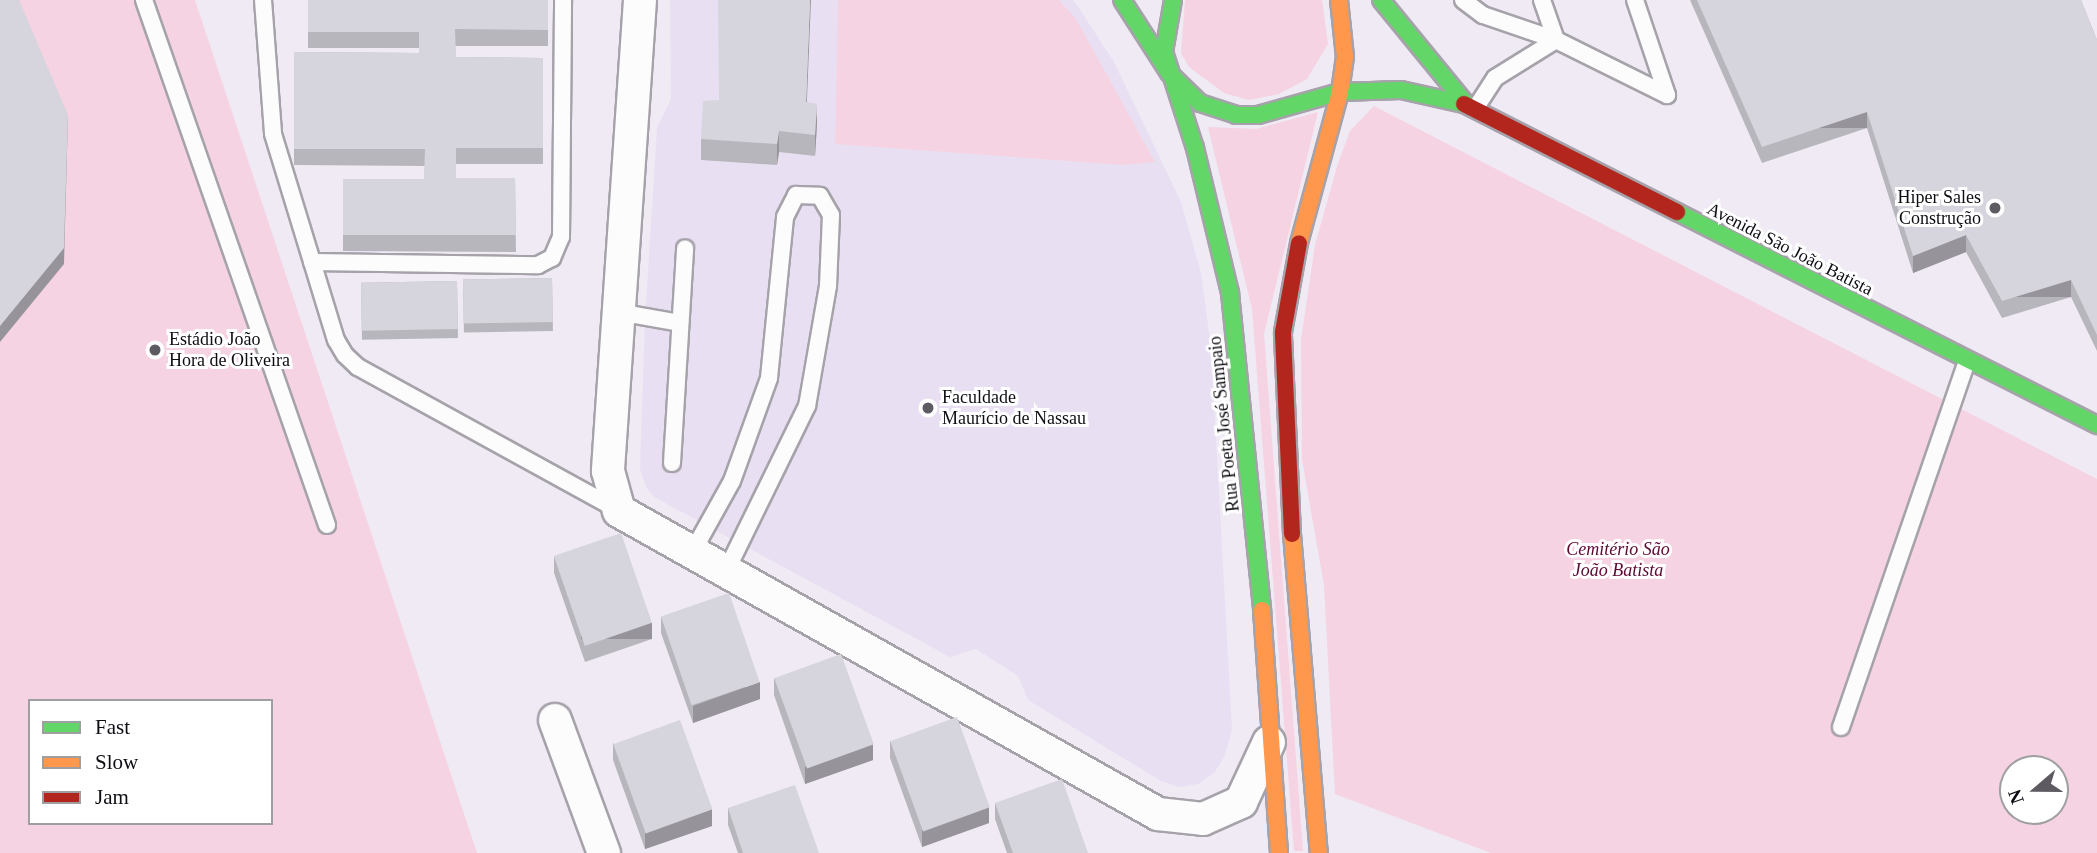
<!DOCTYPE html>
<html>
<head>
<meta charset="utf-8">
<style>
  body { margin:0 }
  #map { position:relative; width:2097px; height:853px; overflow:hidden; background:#efeaf4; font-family:"Times New Roman",serif }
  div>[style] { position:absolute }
  .built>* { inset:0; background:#e8e0f2 }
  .green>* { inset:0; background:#f6d3e2 }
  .roads { filter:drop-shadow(2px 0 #a6a2aa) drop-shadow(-2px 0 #a6a2aa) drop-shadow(0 2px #a6a2aa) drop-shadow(0 -2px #a6a2aa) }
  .lane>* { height:16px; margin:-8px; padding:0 8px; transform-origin:8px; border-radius:8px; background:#fdfcfd }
  .street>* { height:32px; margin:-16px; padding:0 16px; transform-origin:16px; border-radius:16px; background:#fdfcfd }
  .fast>* { height:16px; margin:-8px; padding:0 8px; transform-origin:8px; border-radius:8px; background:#63d668 }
  .slow>* { height:16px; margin:-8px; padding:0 8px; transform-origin:8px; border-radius:8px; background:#ff974d }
  .jam>* { height:16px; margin:-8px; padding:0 8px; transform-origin:8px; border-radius:8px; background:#b3261e }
  .wall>* { inset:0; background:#b8b6bd; transform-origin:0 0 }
  .shaded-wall>* { inset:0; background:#96949a; transform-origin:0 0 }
  .building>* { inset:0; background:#d6d4dc; transform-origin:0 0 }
  .dots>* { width:19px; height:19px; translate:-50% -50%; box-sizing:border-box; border:4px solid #fff; border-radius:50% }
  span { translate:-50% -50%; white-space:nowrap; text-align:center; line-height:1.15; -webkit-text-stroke:6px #fff; paint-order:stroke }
  .poi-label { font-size:18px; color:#0f0d13 }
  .right { translate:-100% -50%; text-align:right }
  .left { translate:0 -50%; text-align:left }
  .street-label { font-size:18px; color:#0f0d13 }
  .park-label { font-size:18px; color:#5d0833; font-style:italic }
  .legend { position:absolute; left:28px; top:699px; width:245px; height:126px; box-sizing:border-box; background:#fff; border:2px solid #9f9ea1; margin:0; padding:9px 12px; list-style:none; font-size:21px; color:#0f0d13 }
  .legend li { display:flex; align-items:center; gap:14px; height:35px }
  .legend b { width:35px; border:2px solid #9f9ea1 }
  .north { position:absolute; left:1999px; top:755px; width:70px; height:70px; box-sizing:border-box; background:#fff; border:2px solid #9f9ea1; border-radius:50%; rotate:250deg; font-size:19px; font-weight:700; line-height:28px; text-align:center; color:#0f0d13 }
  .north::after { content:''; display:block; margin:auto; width:24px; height:32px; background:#5d5a62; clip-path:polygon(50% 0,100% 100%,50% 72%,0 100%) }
</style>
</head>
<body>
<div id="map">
  <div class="built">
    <i style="clip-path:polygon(670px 0,1073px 0,1079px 8px,1114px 62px,1181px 202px,1201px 273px,1211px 347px,1232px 729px,1225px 755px,1215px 772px,1198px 784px,1179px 787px,1161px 781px,1028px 700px,1018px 676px,976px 649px,950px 657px,654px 497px,646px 487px,640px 469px,645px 319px,657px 128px,671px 99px)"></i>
  </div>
  <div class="green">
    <i style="clip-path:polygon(evenodd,0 0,195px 0,477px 853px,0 853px,0 0,30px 701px,271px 701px,271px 823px,30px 823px,30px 701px)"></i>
    <i style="clip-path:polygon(838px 0,1059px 0,1076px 19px,1155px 162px,1123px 165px,835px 144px)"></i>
    <i style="clip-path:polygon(1185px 0,1322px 0,1328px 44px,1307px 79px,1279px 94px,1249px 100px,1224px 93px,1189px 67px,1181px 53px)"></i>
    <i style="clip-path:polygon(evenodd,1374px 106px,2097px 479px,2097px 853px,1491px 853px,1335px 794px,1324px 585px,1302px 460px,1301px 340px,1315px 245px,1338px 163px,1350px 131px,1374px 106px,2013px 769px,2055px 769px,2055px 811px,2013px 811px,2013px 769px)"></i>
    <i style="clip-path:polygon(1318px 112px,1264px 334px,1303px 851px,1294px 851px,1252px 309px,1208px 127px,1256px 129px)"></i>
  </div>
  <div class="roads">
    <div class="lane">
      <i style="left:144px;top:0;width:556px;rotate:70.78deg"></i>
      <i style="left:263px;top:0;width:134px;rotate:85.7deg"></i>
      <i style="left:273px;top:134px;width:215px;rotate:73deg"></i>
      <i style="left:336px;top:340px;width:17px;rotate:59deg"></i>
      <i style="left:345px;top:355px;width:18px;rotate:43deg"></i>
      <i style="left:358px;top:367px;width:294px;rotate:28.8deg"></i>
      <i style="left:1463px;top:0;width:25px;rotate:37deg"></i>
      <i style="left:1483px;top:15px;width:77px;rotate:18.9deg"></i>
      <i style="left:1556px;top:40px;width:124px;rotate:26.4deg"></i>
      <i style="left:1667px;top:95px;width:100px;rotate:-108.6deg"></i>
      <i style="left:1542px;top:0;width:42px;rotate:70.7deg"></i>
      <i style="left:1475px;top:109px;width:37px;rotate:-57deg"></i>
      <i style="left:1495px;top:78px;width:72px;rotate:-31.9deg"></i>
      <i style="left:312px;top:262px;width:226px;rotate:0.8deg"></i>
      <i style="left:538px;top:265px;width:16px;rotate:-27deg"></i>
      <i style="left:552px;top:258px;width:23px;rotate:-67deg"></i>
      <i style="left:561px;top:237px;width:237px;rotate:-89.5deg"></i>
      <i style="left:618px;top:312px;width:63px;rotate:10.1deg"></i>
      <i style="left:672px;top:463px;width:215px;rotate:-86.5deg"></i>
      <i style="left:693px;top:551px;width:80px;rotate:-60.9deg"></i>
      <i style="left:732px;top:481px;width:109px;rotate:-70.2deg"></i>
      <i style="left:769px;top:378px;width:162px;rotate:-84.3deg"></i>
      <i style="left:785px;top:217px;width:25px;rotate:-63deg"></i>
      <i style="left:796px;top:195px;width:24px;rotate:2deg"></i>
      <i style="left:820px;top:196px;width:22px;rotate:60deg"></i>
      <i style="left:831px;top:215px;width:71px;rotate:92.4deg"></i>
      <i style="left:828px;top:286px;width:122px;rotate:99.9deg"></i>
      <i style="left:807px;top:406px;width:182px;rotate:116.1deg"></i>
      <i style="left:1841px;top:727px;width:386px;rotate:-71deg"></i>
    </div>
    <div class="street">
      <i style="left:640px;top:0;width:472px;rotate:93.9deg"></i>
      <i style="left:608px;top:471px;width:41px;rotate:74.6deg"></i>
      <i style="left:619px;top:511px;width:618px;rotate:29.34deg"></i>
      <i style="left:1158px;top:814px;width:45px;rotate:6.3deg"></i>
      <i style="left:1203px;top:819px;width:42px;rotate:-24.1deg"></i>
      <i style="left:1241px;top:802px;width:66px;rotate:-65deg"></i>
      <i style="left:555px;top:720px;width:142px;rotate:69.8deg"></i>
    </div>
    <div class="fast">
      <i style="left:1122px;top:0;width:87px;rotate:57.2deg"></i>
      <i style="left:1169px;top:73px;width:43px;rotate:44.1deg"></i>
      <i style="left:1200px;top:103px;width:38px;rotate:18deg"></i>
      <i style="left:1236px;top:115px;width:22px"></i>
      <i style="left:1258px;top:115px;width:85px;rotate:-15.7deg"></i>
      <i style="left:1340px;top:92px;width:61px;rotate:-1.9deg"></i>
      <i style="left:1401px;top:90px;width:65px;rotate:12.5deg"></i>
      <i style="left:1173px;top:0;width:53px;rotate:99.8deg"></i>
      <i style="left:1164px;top:52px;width:101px;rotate:72.1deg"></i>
      <i style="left:1195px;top:148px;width:149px;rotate:76.4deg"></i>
      <i style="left:1230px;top:293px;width:319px;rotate:84.2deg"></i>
      <i style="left:1381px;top:0;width:136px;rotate:50.7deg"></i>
      <i style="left:1677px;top:212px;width:471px;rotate:26.9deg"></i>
    </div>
    <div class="slow">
      <i style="left:1299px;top:243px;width:156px;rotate:-74.8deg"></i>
      <i style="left:1340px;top:92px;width:35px;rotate:-82deg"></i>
      <i style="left:1345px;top:57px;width:57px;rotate:-96deg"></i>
      <i style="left:1292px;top:534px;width:320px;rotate:85.2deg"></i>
      <i style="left:1262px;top:610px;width:244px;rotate:86deg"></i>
    </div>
    <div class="jam">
      <i style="left:1464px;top:104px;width:239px;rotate:26.9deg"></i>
      <i style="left:1292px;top:534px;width:202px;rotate:-92.6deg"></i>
      <i style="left:1283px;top:332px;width:90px;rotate:-79.8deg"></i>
    </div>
  </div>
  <div class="wall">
    <i style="clip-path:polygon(308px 0,548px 0,548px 46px,455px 46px,456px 57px,543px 58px,543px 164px,456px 164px,456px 178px,515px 178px,516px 252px,343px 251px,343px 179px,424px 179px,425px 166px,294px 165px,294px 52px,419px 53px,419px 48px,308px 48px)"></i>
    <i style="clip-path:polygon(1690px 0,2081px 0,2097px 40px,2097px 351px,2071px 297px,2002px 318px,1966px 252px,1913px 273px,1867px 128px,1762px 163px)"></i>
    <i style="clip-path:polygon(719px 100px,807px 103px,817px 124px,815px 156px,779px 152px,777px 165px,701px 160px,701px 139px)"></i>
    <i style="left:552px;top:278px;width:53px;height:89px;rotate:89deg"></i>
    <i style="left:457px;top:281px;width:57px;height:96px;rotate:89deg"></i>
    <i style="clip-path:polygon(554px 557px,652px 639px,585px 662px,554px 573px)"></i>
    <i style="clip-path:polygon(661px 617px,760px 699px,693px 723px,661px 633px)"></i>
    <i style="clip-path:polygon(774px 678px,873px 760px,805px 784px,774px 695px)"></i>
    <i style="clip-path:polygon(890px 741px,989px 823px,922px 847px,890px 758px)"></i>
    <i style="clip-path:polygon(613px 743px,712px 826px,645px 849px,613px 760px)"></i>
    <i style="clip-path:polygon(995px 803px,1088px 853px,1007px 853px,995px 819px)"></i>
    <i style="clip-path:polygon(728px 808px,819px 853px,738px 853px,728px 825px)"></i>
  </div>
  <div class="shaded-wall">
    <i style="clip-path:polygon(810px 0,811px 0,806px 123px,806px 102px)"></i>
    <i style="clip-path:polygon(817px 104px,817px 124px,815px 156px,815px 135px)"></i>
    <i style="left:1867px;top:112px;width:16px;height:111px;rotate:90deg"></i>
    <i style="clip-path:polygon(68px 115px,64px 264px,0 342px,0 326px)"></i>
    <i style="clip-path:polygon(779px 131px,779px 152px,777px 165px,777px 144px)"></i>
    <i style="clip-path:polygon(1966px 235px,1966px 252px,1913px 273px,1913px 256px)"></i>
    <i style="left:2071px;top:280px;width:17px;height:72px;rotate:90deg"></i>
    <i style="left:652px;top:623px;width:16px;height:71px;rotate:90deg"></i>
    <i style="clip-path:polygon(760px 682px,760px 699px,693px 723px,693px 706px)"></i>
    <i style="clip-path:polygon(873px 744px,873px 760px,805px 784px,805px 767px)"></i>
    <i style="clip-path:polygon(989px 807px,989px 823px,922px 847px,922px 830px)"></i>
    <i style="clip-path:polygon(712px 809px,712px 826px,645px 849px,645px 833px)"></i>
  </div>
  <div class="building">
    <i style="clip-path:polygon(0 0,19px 0,68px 115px,64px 248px,0 326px)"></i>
    <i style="clip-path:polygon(308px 0,548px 0,548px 30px,455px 29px,456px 57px,543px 58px,543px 148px,456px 148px,456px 178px,515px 178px,516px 235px,343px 235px,343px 179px,424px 179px,425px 149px,294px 149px,294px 52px,419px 53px,419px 32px,308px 32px)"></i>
    <i style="clip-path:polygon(718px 0,810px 0,806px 102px,817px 104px,815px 135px,779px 131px,777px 144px,701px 139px,703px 101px,719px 100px)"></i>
    <i style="clip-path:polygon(1697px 0,2081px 0,2097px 40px,2097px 335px,2071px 280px,2002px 301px,1966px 235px,1913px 256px,1867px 112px,1762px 147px)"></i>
    <i style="left:552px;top:278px;width:44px;height:89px;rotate:89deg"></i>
    <i style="left:457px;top:281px;width:48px;height:96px;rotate:89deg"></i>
    <i style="left:621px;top:533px;width:95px;height:71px;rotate:71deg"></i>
    <i style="left:729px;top:593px;width:94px;height:72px;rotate:71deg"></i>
    <i style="left:841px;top:654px;width:96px;height:71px;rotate:70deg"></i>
    <i style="left:957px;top:717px;width:96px;height:71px;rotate:70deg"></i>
    <i style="left:680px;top:720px;width:95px;height:71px;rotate:70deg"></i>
    <i style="clip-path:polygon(1062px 779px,1088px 853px,1013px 853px,995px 803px)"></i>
    <i style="clip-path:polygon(795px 785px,819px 853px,743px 853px,728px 808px)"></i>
  </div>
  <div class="dots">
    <i style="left:1995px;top:208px;background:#5d5a62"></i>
    <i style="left:155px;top:350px;background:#5d5a62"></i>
    <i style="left:928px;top:408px;background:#5d5a62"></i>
  </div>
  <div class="poi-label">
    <span class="right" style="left:1981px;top:208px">Hiper Sales<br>Construção</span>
    <span class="left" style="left:169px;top:350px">Estádio João<br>Hora de Oliveira</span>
    <span class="left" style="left:942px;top:408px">Faculdade<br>Maurício de Nassau</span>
  </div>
  <div class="street-label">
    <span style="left:1790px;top:249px;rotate:27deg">Avenida São João Batista</span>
    <span style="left:1224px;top:424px;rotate:-96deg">Rua Poeta José Sampaio</span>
  </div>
  <div class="park-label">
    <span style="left:1618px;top:560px">Cemitério São<br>João Batista</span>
  </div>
  <ul class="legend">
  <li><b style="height:9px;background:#63d668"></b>Fast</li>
  <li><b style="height:9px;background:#ff974d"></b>Slow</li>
  <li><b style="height:9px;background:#b3261e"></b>Jam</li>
  </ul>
  <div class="north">N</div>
</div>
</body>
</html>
